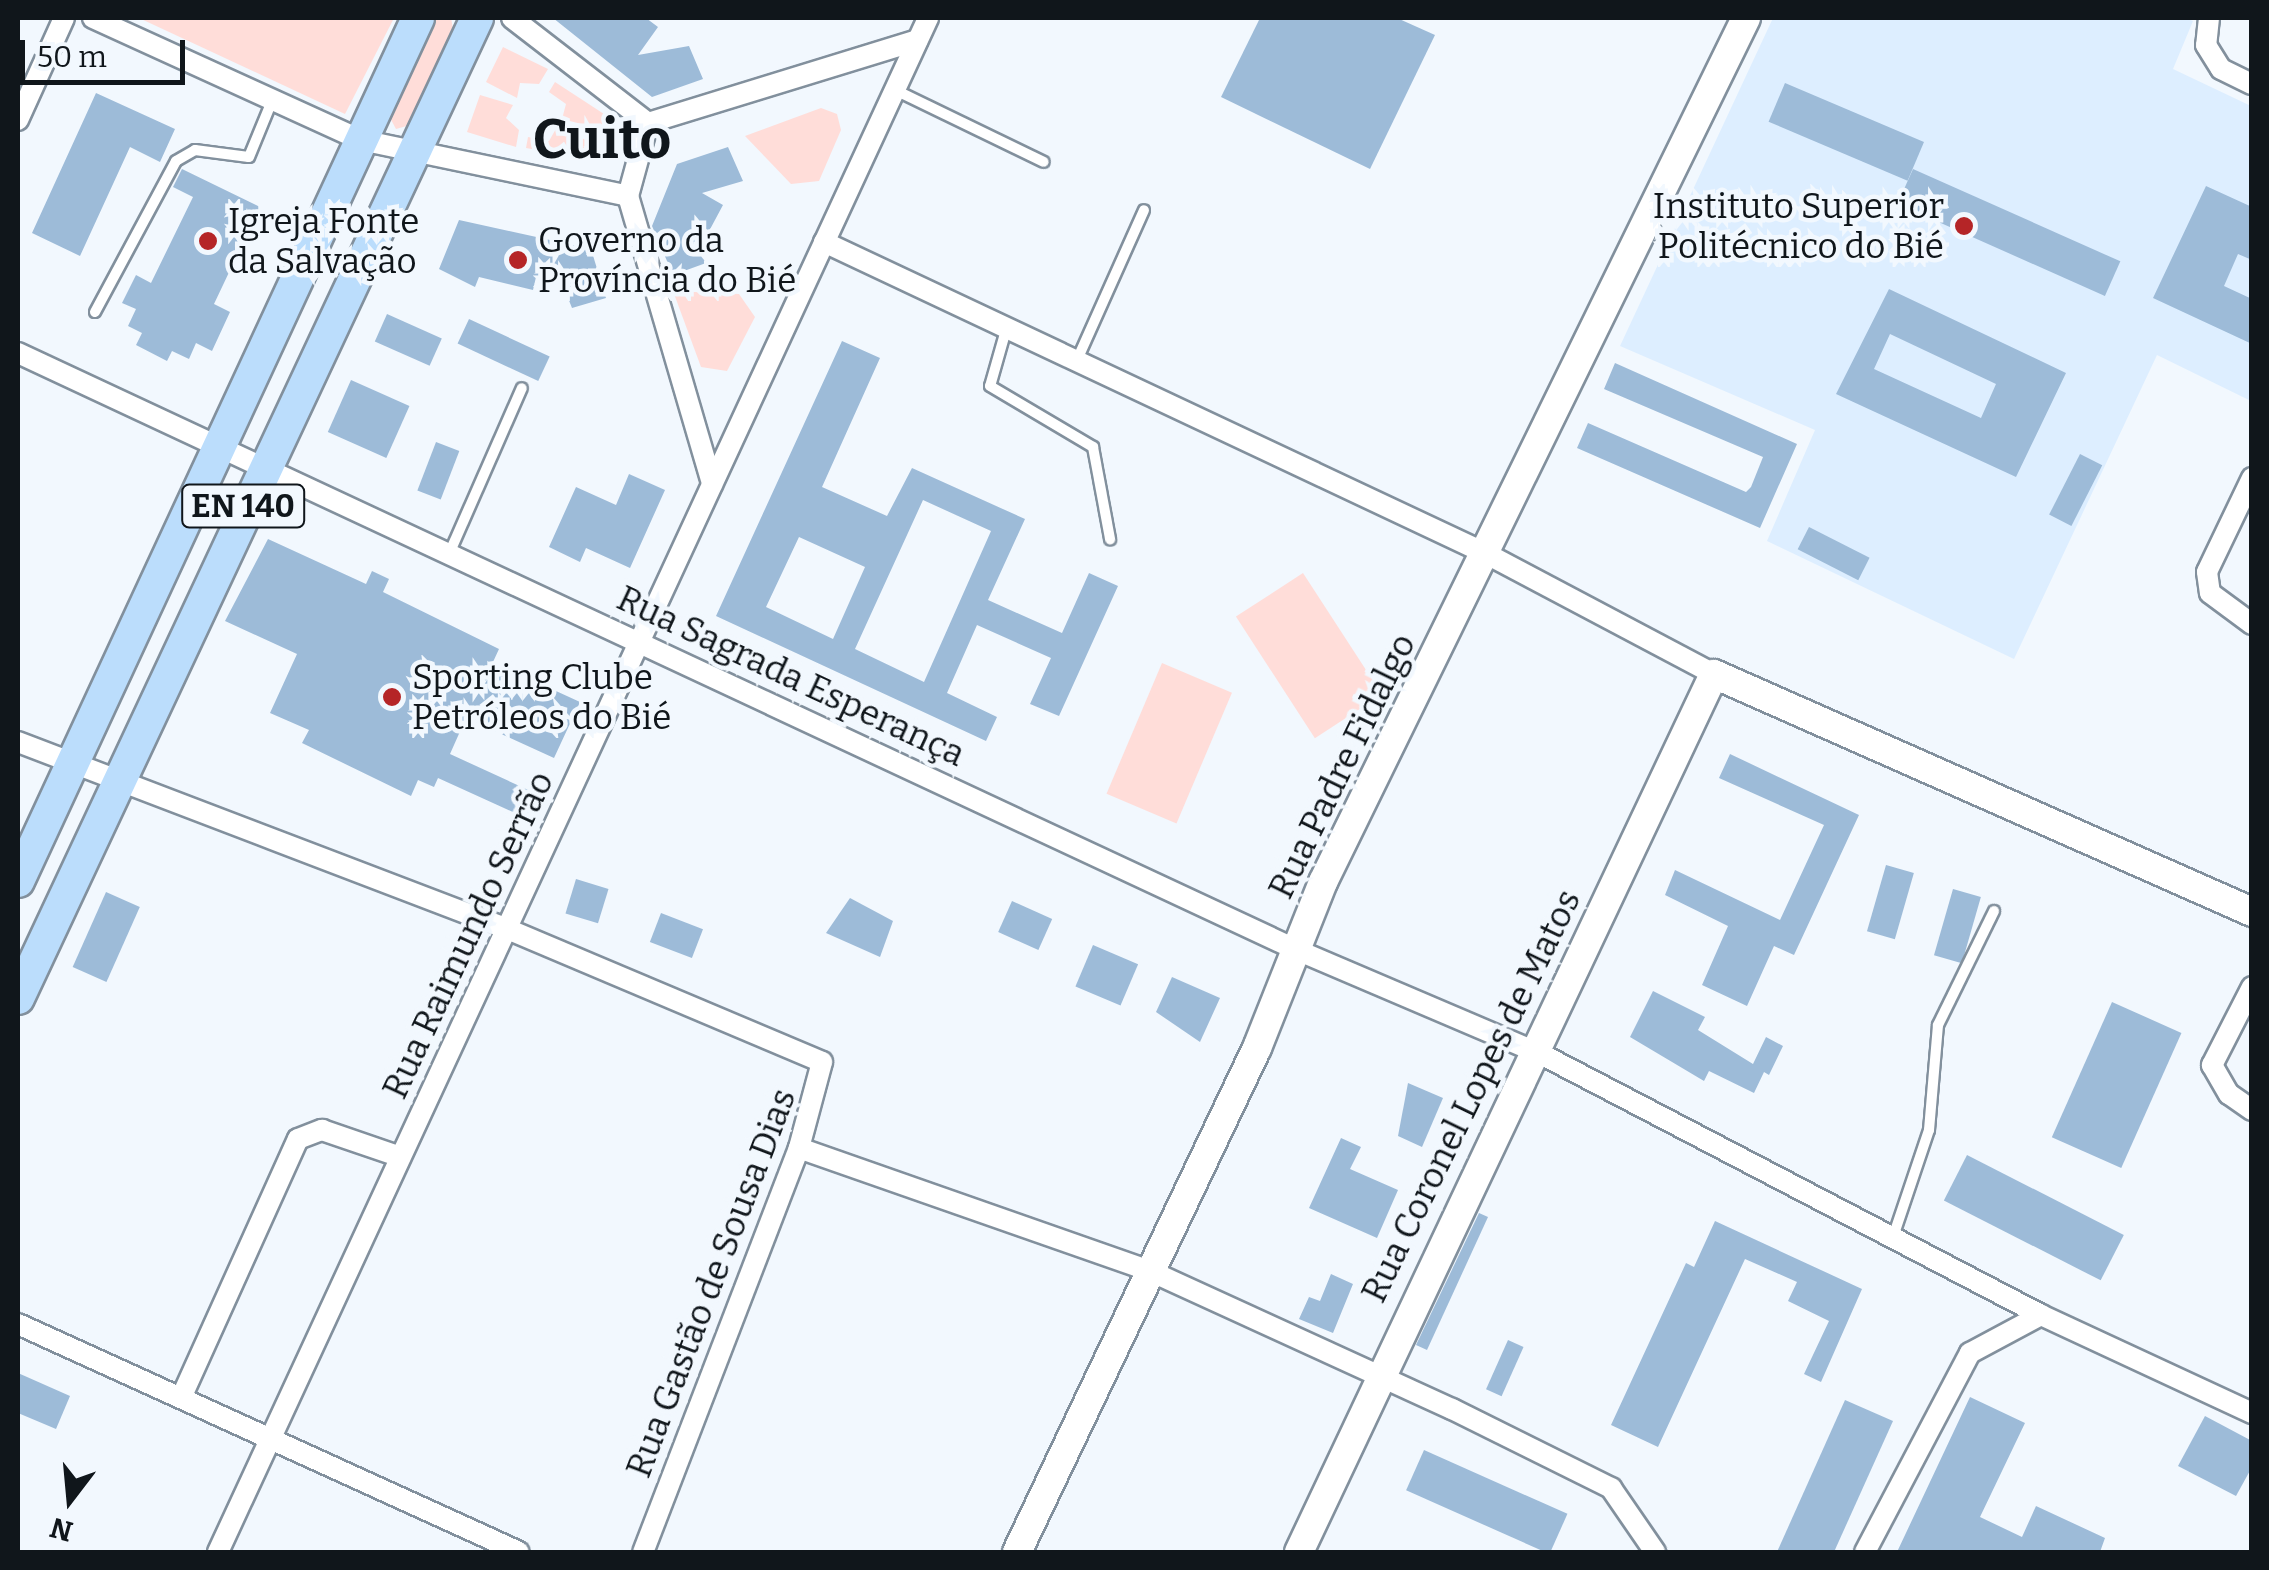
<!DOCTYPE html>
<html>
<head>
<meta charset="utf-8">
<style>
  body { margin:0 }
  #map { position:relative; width:2269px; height:1570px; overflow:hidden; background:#f2f8fe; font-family:Bitter,serif }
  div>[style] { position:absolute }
  .built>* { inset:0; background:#def }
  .green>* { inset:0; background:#ffddd9; transform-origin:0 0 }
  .building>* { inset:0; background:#9dbbd8; transform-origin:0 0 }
  .roads { filter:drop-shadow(2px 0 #82909d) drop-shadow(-2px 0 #82909d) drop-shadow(0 2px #82909d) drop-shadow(0 -2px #82909d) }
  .service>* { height:10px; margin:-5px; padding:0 5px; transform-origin:5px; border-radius:5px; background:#fff }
  .minor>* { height:20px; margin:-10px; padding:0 10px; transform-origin:10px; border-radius:10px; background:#fff }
  .tertiary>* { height:28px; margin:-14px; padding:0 14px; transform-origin:14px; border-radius:14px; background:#fff }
  .primary>* { height:32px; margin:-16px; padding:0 16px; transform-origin:16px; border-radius:16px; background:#bbddfc }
  .dots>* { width:28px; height:28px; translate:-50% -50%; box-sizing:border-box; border:5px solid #f2f8fe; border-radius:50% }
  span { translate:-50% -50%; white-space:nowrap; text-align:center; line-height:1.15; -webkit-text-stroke:9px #f2f8fe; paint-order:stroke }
  .shield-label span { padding:2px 8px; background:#f2f8fe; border:2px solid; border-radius:8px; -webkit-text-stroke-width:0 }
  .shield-label { font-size:32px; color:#10161b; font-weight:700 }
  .poi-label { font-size:35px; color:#10161b }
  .right { translate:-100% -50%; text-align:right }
  .left { translate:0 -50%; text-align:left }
  .street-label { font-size:35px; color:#10161b }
  .town-label { font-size:55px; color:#10161b; font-weight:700 }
  .frame { position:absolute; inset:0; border:20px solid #10161b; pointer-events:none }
  .north { position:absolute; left:20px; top:1450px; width:100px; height:100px; -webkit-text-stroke:8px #f2f8fe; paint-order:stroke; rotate:196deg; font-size:28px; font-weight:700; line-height:40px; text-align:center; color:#10161b }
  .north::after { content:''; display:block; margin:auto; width:35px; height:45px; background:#10161b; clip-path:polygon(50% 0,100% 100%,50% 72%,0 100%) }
  .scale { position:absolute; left:20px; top:40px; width:165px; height:45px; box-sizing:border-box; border:5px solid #10161b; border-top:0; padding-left:12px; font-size:30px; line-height:35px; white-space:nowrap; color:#10161b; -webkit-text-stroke:8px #f2f8fe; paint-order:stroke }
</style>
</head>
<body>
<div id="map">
  <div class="built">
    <i style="clip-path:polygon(1773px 18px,2185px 18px,2193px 21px,2173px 69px,2251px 106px,2251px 401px,2157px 355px,2014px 659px,1767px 541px,1815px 430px,1620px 346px)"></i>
  </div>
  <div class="green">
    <i style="clip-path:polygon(139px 18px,394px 18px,345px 114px)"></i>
    <i style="clip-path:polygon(433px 18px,451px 18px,453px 29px,410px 125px,396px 129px,389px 116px)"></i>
    <i style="clip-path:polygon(503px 47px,548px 69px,539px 84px,520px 83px,517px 98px,486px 82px)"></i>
    <i style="clip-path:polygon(555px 82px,604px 114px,601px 129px,562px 119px,566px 104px,549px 92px)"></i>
    <i style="clip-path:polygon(480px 95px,513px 105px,506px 118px,519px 130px,516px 147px,467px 132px)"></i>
    <i style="clip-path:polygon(821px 108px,837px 114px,841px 130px,819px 181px,791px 184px,745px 136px)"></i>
    <i style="clip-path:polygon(557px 127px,588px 141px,587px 159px,526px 148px,528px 137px,549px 141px)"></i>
    <i style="clip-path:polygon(673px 291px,739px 294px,755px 317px,727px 371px,701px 367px)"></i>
    <i style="left:1303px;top:573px;width:145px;height:80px;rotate:57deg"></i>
    <i style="left:1162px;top:663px;width:76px;height:142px;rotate:23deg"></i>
  </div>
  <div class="building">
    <i style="clip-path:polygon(553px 18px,646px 18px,658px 27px,638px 55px,689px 46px,703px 79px,652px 97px)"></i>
    <i style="clip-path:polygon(1260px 18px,1397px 18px,1435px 35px,1370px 169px,1221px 97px)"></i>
    <i style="left:1785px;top:83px;width:151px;height:42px;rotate:23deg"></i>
    <i style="clip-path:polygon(96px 93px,175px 129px,160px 162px,130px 147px,80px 256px,32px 233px)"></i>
    <i style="clip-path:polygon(728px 147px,743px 181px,702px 193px,723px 205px,700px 248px,706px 263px,673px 275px,652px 226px,677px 164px)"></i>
    <i style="clip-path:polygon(182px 169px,260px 207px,214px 304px,230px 312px,212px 351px,196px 343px,189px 359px,172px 351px,167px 361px,136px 345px,142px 333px,128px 326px,136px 309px,122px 303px,136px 275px,151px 283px,193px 197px,173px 187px)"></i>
    <i style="left:1913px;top:169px;width:227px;height:38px;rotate:24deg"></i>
    <i style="clip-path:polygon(2206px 186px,2252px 207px,2252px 260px,2238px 254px,2224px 286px,2252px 299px,2252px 344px,2153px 298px)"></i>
    <i style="clip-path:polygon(459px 220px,591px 249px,606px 298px,572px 308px,562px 283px,536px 277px,533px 290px,479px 277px,475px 287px,439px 269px)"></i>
    <i style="clip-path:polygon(evenodd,1889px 289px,2066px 373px,2016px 477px,1836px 394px,1889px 289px,1890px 334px,1996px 384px,1981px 418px,1874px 369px,1890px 334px)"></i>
    <i style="left:387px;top:314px;width:60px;height:30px;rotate:24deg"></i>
    <i style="left:469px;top:319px;width:89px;height:27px;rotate:25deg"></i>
    <i style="clip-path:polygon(evenodd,842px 341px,880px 358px,822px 487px,887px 516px,912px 468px,1025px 519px,988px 600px,1062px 633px,1089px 573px,1118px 586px,1059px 716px,1030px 704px,1051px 658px,977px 625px,947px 693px,997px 717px,986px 741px,716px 616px,842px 341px,923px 500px,991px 531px,924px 682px,855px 649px,923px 500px,842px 341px,799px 537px,865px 567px,833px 639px,766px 607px,799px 537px)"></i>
    <i style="clip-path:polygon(1615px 363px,1797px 444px,1760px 528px,1577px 448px,1588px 423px,1746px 492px,1751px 487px,1763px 457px,1604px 389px)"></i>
    <i style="left:351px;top:380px;width:64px;height:57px;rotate:24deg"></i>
    <i style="left:436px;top:442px;width:25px;height:52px;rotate:21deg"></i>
    <i style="left:2080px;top:454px;width:25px;height:68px;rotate:27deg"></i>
    <i style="clip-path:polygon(629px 474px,665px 490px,630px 568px,586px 548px,580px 562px,549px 547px,576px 487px,616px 505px)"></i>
    <i style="left:1809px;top:527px;width:68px;height:25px;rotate:27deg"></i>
    <i style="clip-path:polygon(268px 539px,366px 584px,372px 571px,389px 579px,383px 592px,499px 649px,493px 662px,580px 702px,554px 758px,466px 718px,450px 754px,537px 794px,526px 818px,438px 778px,434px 787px,418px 780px,411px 796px,302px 743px,309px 730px,270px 713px,297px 654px,225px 621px)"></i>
    <i style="clip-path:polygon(1730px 754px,1859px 815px,1794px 955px,1774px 946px,1747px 1006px,1702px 985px,1728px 926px,1665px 895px,1675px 870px,1780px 920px,1824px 825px,1719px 778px)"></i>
    <i style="left:1886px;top:865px;width:29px;height:69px;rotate:16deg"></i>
    <i style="left:576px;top:879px;width:34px;height:36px;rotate:17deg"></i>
    <i style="left:1953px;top:889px;width:29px;height:69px;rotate:16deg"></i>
    <i style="left:106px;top:892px;width:37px;height:82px;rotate:24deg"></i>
    <i style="clip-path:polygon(850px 898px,893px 921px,880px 957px,826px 933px)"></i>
    <i style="left:1012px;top:901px;width:44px;height:34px;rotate:24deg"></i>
    <i style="left:661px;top:913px;width:45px;height:31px;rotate:21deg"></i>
    <i style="left:1093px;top:945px;width:49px;height:45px;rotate:23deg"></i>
    <i style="clip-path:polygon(1172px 977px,1220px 998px,1200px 1042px,1156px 1012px)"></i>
    <i style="clip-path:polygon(1653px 991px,1705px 1017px,1698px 1030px,1753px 1064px,1766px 1037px,1783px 1046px,1769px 1075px,1764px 1072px,1754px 1093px,1709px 1071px,1704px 1081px,1630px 1037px)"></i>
    <i style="left:2112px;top:1002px;width:76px;height:148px;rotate:24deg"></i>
    <i style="clip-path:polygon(1408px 1083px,1443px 1098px,1422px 1147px,1398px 1136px)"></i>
    <i style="clip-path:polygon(1341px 1138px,1361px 1147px,1350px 1169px,1398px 1190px,1377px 1238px,1309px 1208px)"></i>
    <i style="left:1967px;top:1155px;width:176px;height:51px;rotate:27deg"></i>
    <i style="clip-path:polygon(1479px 1213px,1488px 1217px,1427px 1350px,1416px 1345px)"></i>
    <i style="clip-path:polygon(1715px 1221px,1862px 1289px,1821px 1382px,1804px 1374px,1829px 1321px,1788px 1301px,1797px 1282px,1745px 1259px,1658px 1447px,1611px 1425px,1686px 1263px,1694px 1267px)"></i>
    <i style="clip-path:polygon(1331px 1274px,1353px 1284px,1333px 1333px,1299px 1319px,1309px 1297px,1320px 1301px)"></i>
    <i style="left:1508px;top:1340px;width:17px;height:54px;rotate:24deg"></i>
    <i style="clip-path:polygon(18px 1373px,70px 1396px,56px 1429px,18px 1413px)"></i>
    <i style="clip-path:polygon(1970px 1397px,2025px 1423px,1980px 1517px,2022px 1537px,2036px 1506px,2105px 1538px,2100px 1552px,1897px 1552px)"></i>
    <i style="clip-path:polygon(1845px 1400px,1893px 1421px,1834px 1552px,1777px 1552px)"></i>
    <i style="clip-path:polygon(2205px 1416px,2252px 1441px,2252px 1467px,2236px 1496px,2178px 1466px)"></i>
    <i style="left:1424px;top:1450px;width:157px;height:44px;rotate:24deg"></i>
  </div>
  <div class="roads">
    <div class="service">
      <i style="left:895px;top:90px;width:165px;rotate:25.8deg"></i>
      <i style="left:95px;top:312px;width:171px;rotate:-61.8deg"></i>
      <i style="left:176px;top:161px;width:22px;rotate:-30deg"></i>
      <i style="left:195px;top:150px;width:54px;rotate:7.4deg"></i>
      <i style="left:249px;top:157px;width:61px;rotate:-67.7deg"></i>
      <i style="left:1006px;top:330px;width:58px;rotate:105.9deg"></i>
      <i style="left:990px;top:386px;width:120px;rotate:30.6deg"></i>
      <i style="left:1093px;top:447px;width:94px;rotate:79.5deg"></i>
      <i style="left:1077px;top:360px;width:164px;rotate:-65.9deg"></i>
      <i style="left:449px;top:554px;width:181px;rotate:-66.3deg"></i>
      <i style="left:1894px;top:1234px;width:110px;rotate:-71.4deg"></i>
      <i style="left:1929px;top:1130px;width:105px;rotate:-85.1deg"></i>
      <i style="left:1938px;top:1025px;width:127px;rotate:-63.8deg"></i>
    </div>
    <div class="minor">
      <i style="left:93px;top:18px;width:294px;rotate:24.5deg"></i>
      <i style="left:361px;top:140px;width:273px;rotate:11.8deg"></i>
      <i style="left:628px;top:196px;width:300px;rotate:73.7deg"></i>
      <i style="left:512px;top:18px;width:172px;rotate:37.7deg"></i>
      <i style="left:648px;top:123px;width:282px;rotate:-17.1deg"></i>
      <i style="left:2209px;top:18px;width:27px;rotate:96deg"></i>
      <i style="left:2206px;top:45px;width:28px;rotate:58deg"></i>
      <i style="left:2221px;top:69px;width:34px;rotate:26deg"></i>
      <i style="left:18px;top:120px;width:112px;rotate:-65.7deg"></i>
      <i style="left:628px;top:196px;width:76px;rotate:-74.7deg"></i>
      <i style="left:824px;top:242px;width:733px;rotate:25.2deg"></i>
      <i style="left:1487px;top:554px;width:257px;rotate:27.9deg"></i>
      <i style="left:18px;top:353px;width:1411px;rotate:25.02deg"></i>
      <i style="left:1297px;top:950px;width:263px;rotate:23.1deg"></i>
      <i style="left:1539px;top:1053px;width:566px;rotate:27.56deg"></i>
      <i style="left:2252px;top:478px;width:104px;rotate:115.6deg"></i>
      <i style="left:2207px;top:572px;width:21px;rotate:82deg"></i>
      <i style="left:2210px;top:593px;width:52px;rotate:36.4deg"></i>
      <i style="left:18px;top:742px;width:521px;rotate:20.9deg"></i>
      <i style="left:505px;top:928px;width:344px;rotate:22.9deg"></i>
      <i style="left:822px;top:1062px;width:89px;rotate:105deg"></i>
      <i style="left:799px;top:1148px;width:433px;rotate:111.1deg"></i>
      <i style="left:2252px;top:987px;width:88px;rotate:117.1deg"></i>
      <i style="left:2212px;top:1065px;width:34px;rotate:60deg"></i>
      <i style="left:2229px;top:1094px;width:28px;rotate:35deg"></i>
      <i style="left:799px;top:1148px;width:370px;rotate:19.3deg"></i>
      <i style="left:1148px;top:1270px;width:334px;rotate:24.6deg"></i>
      <i style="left:1452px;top:1409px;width:178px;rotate:26.4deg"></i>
      <i style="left:1611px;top:1488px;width:78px;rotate:55.5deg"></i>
      <i style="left:18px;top:1324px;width:550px;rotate:24.47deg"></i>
      <i style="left:181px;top:1398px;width:284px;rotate:-65.7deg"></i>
      <i style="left:298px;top:1139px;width:26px;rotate:-21deg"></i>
      <i style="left:322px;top:1130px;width:83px;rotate:18.9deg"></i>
      <i style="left:218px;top:1552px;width:1690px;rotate:-65.16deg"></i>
      <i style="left:1865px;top:1552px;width:225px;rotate:-62.2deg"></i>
      <i style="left:1970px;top:1353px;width:81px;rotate:-28.2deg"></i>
      <i style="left:2041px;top:1315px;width:233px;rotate:24.9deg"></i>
    </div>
    <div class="tertiary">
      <i style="left:1017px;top:1552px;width:558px;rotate:-64.54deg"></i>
      <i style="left:1257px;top:1048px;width:179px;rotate:-68.3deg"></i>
      <i style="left:1323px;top:882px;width:962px;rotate:-63.91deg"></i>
      <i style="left:1299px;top:1552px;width:971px;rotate:-64.7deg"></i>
      <i style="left:1714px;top:674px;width:588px;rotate:23.86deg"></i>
    </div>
    <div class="primary">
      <i style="left:18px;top:881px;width:951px;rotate:-65.13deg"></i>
      <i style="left:18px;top:998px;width:1082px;rotate:-64.9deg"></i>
    </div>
  </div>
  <div class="dots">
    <i style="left:1964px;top:226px;background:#b52527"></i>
    <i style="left:208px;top:241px;background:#b52527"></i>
    <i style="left:518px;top:260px;background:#b52527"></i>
    <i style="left:392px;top:697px;background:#b52527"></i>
  </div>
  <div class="shield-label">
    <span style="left:243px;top:506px">EN 140</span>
  </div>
  <div class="poi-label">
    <span class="right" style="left:1944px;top:226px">Instituto Superior<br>Politécnico do Bié</span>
    <span class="left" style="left:228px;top:241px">Igreja Fonte<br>da Salvação</span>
    <span class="left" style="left:538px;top:260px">Governo da<br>Província do Bié</span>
    <span class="left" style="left:412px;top:697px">Sporting Clube<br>Petróleos do Bié</span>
  </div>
  <div class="street-label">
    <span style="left:791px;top:676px;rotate:25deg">Rua Sagrada Esperança</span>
    <span style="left:1342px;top:766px;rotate:-64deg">Rua Padre Fidalgo</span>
    <span style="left:468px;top:935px;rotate:-65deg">Rua Raimundo Serrão</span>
    <span style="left:1471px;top:1096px;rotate:-64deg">Rua Coronel Lopes de Matos</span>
    <span style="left:711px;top:1283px;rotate:-69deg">Rua Gastão de Sousa Dias</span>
  </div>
  <div class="town-label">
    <span style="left:602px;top:141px">Cuito</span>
  </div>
  <div class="frame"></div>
  <div class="north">N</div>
  <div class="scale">50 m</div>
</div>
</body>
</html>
